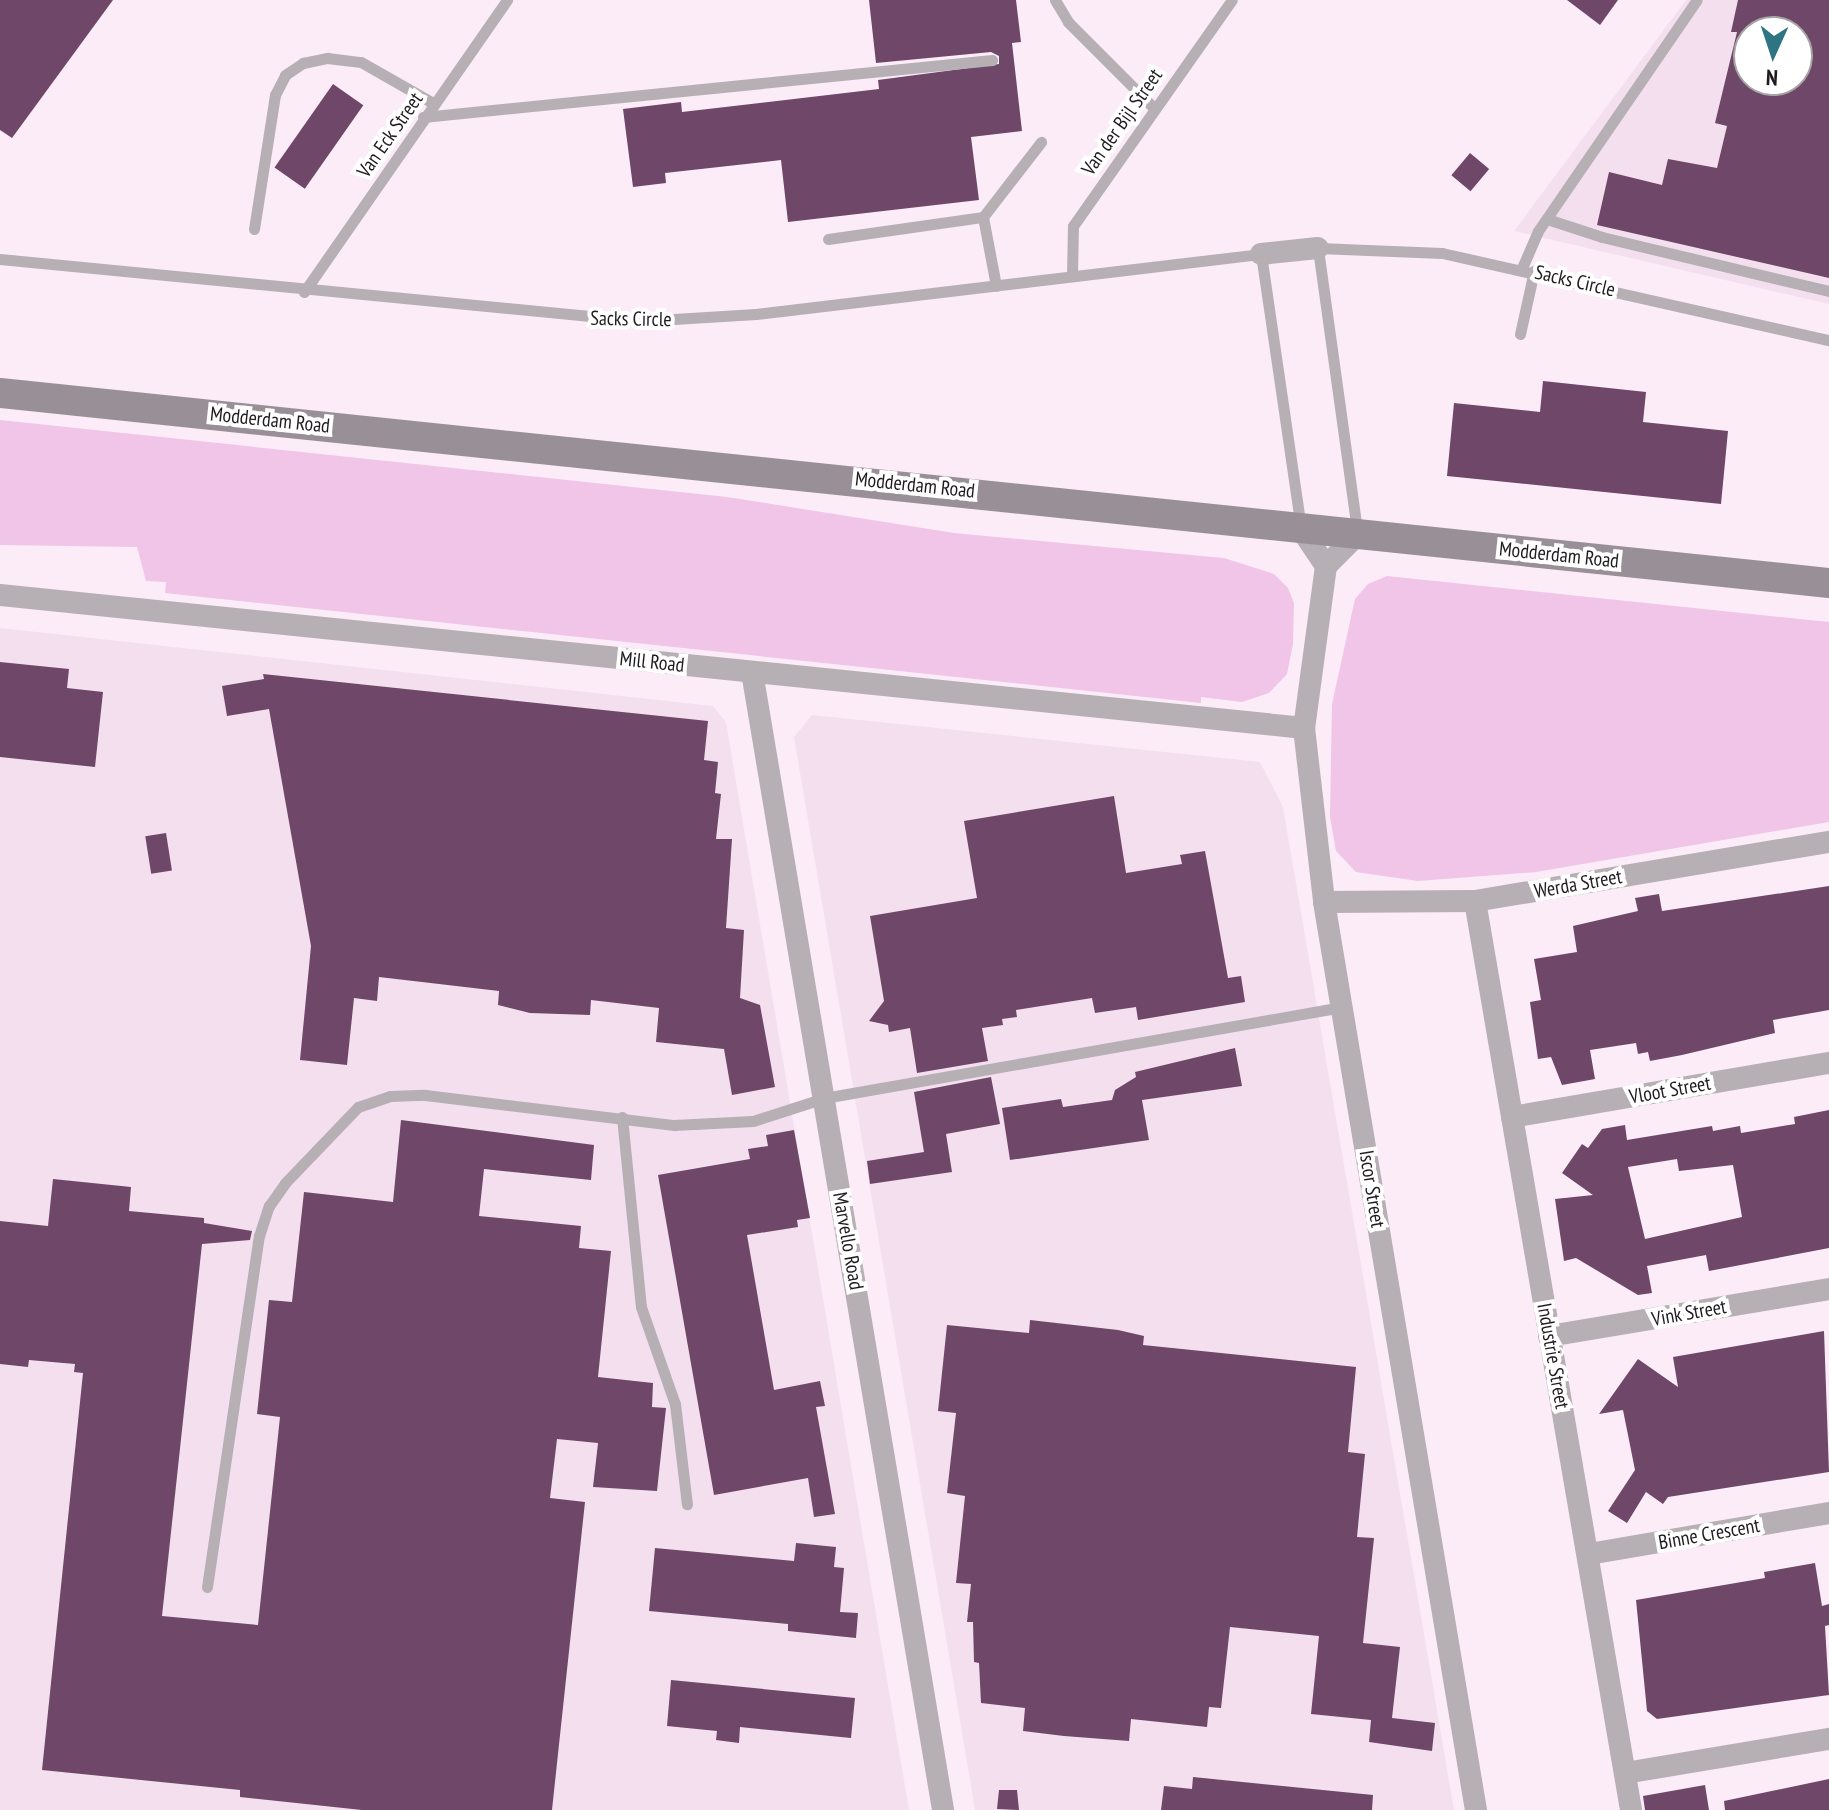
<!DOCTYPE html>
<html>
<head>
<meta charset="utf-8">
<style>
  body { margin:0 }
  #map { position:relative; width:1829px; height:1810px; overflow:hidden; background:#fbecf8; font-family:"PT Sans Narrow",sans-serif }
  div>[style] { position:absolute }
  .built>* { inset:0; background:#f4dfef }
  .green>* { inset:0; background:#f0c5e7 }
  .building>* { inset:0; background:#6f4768; transform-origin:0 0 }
  .lane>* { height:11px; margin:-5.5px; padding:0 5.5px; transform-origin:5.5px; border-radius:5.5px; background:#b6afb4 }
  .street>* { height:22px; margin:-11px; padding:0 11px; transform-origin:11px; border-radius:11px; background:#b6afb4 }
  .secondary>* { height:30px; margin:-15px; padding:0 15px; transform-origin:15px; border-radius:15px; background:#998f97 }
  span { translate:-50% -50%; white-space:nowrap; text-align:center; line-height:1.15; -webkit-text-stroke:8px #fff; paint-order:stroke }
  .street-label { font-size:20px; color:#201b1f }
  .north { position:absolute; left:1733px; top:16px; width:80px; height:80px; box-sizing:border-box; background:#fff; border:2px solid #a6a4a5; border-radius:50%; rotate:183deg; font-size:22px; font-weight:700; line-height:32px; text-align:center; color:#201b1f }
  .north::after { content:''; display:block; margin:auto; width:28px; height:36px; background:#2f7482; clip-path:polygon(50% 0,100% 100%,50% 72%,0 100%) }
</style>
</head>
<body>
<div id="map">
  <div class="built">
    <i style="clip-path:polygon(evenodd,1686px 0,1829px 0,1829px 304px,1514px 231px,1686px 0,1749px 32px,1797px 32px,1797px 80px,1749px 80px,1749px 32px)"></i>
    <i style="clip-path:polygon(0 628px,713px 706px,726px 722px,909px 1810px,0 1810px)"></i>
    <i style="clip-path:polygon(812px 715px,1260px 762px,1283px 807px,1454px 1810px,975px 1810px,794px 737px)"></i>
  </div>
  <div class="green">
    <i style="clip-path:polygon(0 420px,727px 497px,954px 533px,1224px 558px,1274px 574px,1288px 588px,1294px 603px,1293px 644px,1287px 674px,1269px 693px,1242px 702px,1201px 697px,1201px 703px,165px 593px,166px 582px,146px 581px,137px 547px,0 545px)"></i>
    <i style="clip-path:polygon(1387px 576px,1829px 622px,1829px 822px,1536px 872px,1418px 881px,1356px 872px,1336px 851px,1330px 817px,1332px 704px,1355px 599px,1368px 584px)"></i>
  </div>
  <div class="building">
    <i style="clip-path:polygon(0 0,113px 0,12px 138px,0 130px)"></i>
    <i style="clip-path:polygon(869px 0,1016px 0,1021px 42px,1012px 43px,1022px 131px,971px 137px,979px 200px,788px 222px,781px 160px,665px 173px,666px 183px,633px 187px,623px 109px,681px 102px,682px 112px,879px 89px,878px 80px,999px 64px,999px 56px,991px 52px,876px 63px)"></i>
    <i style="clip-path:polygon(1567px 0,1618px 0,1600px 25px)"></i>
    <i style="clip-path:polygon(evenodd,1738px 0,1829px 0,1829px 278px,1597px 225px,1609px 172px,1662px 185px,1668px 159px,1717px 168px,1727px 126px,1715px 123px,1737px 32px,1731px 32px,1738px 0,1749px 32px,1797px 32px,1797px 80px,1749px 80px,1749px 32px)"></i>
    <i style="left:333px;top:84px;width:37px;height:102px;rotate:35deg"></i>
    <i style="left:1470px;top:153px;width:25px;height:29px;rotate:40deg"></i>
    <i style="clip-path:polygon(1543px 381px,1646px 392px,1643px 422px,1728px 431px,1721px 504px,1447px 476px,1454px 403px,1540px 412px)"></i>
    <i style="clip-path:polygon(0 662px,69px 669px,67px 688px,103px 692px,95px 767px,0 757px)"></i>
    <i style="clip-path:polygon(263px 674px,708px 721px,704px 760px,718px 762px,715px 793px,721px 794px,716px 839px,732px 839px,726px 928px,744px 930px,740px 998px,760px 1005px,775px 1087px,732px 1095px,724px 1049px,656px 1042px,659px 1008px,591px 1000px,590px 1015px,530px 1013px,498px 1005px,499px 991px,379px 977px,377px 1001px,354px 998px,347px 1065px,300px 1060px,311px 946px,269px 709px,227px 716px,222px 686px,264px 679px)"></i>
    <i style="clip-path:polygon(1114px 796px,1126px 873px,1182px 864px,1180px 855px,1205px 851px,1228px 978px,1241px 976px,1245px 1002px,1138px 1020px,1136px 1007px,1095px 1013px,1092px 998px,1016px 1010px,1017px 1017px,1002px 1019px,1003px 1025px,982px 1028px,988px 1061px,917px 1073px,910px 1028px,889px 1032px,888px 1025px,869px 1021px,884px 1001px,870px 916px,977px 898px,964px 821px)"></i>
    <i style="left:166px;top:833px;width:38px;height:21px;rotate:81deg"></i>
    <i style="clip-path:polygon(1829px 886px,1829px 1010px,1773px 1020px,1775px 1033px,1682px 1055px,1650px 1061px,1648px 1052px,1638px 1054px,1636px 1043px,1590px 1050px,1595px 1079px,1562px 1085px,1551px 1057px,1538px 1059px,1530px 1002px,1541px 1000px,1534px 959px,1577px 952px,1573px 926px,1638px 911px,1635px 898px,1659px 894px,1662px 911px)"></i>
    <i style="clip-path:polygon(1235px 1048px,1242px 1086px,1142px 1100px,1149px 1140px,1010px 1160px,1002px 1108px,1061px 1099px,1063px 1107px,1112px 1100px,1115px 1090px,1136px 1077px,1135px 1072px)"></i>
    <i style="clip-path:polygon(991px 1077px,1000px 1124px,946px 1134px,952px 1172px,870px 1184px,867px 1161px,924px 1152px,914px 1092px)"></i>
    <i style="clip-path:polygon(evenodd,1829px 1110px,1829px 1248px,1709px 1271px,1706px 1255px,1647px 1266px,1652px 1293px,1638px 1295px,1576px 1258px,1564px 1261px,1555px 1199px,1593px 1195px,1562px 1173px,1582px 1144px,1588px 1148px,1602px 1129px,1625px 1125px,1627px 1140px,1712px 1126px,1713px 1131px,1740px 1126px,1741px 1133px,1795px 1124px,1794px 1117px,1829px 1110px,1677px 1159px,1679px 1171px,1733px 1165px,1742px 1217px,1645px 1239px,1628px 1167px,1677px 1159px)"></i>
    <i style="clip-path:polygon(401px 1120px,594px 1145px,591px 1180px,484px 1169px,479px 1216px,581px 1226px,579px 1248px,611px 1251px,598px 1377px,653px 1383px,652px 1407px,666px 1408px,657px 1491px,593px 1487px,598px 1443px,557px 1439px,550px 1498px,585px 1502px,552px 1810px,362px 1810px,240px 1797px,240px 1790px,42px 1770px,83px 1373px,74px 1372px,75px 1364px,29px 1360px,28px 1367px,0 1364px,0 1221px,48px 1226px,53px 1179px,131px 1187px,129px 1211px,204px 1218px,204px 1223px,252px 1231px,250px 1240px,202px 1244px,162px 1616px,258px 1625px,280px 1417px,257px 1414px,269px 1300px,292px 1302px,304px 1192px,393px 1202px)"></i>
    <i style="clip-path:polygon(794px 1130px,810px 1218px,797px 1220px,798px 1227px,747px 1235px,774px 1390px,820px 1381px,825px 1406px,816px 1407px,835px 1514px,814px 1517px,808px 1478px,714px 1495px,658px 1175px,750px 1159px,748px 1149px,768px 1146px,766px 1135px)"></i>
    <i style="clip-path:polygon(1030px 1320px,1118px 1330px,1144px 1336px,1143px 1345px,1356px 1367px,1348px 1452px,1365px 1454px,1357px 1537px,1374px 1538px,1363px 1643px,1400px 1647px,1392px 1718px,1435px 1723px,1432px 1751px,1369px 1742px,1371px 1720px,1311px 1714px,1319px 1636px,1230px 1627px,1221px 1708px,1209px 1707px,1207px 1727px,1131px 1719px,1129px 1741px,1064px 1736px,1023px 1731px,1025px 1708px,981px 1703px,979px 1663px,974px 1662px,973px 1622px,967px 1622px,971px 1584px,956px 1583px,965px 1496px,947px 1493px,956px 1413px,938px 1411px,947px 1325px,1029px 1333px)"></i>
    <i style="clip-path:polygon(1824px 1331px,1829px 1472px,1668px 1497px,1663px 1504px,1646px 1492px,1627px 1523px,1608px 1511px,1635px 1470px,1623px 1410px,1599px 1414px,1638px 1359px,1678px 1387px,1673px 1357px)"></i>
    <i style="clip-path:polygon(796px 1543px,836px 1547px,834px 1567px,844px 1568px,840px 1612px,858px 1613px,856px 1638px,788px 1631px,788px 1624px,649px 1611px,655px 1548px,794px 1561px)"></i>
    <i style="clip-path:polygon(1815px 1563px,1822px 1606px,1829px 1604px,1829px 1625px,1825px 1626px,1829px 1695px,1657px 1719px,1647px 1711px,1636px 1600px,1765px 1578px,1764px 1572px)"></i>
    <i style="clip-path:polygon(671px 1680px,855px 1698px,851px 1738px,740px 1727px,739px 1743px,716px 1740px,717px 1731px,667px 1726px)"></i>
    <i style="clip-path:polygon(1193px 1777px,1373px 1795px,1372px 1810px,1161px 1810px,1164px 1786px,1192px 1789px)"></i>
    <i style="clip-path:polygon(1829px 1779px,1829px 1810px,1725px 1810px,1724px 1801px)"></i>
    <i style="clip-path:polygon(1705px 1785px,1709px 1810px,1645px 1810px,1643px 1796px)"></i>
    <i style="clip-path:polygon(999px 1790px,1017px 1790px,1019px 1810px,997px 1809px)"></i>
  </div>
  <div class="lane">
    <i style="left:1055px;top:0;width:26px;rotate:59deg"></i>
    <i style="left:1068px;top:22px;width:122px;rotate:45deg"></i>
    <i style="left:423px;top:117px;width:572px;rotate:-5.72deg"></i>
    <i style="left:983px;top:217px;width:95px;rotate:-52.3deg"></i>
    <i style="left:1547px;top:219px;width:58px;rotate:18.1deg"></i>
    <i style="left:1602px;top:237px;width:233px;rotate:13.4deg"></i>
    <i style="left:254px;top:229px;width:136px;rotate:-81.1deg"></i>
    <i style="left:275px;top:95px;width:22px;rotate:-63deg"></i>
    <i style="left:285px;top:75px;width:22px;rotate:-34deg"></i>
    <i style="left:303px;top:63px;width:25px;rotate:-12deg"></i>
    <i style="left:327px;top:58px;width:34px;rotate:7deg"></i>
    <i style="left:361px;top:62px;width:83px;rotate:29.7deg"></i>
    <i style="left:828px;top:239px;width:157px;rotate:-8.1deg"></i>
    <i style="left:983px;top:217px;width:70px;rotate:79.3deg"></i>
    <i style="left:0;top:259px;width:644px;rotate:5.52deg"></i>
    <i style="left:641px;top:321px;width:115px;rotate:-3.5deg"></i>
    <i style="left:756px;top:314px;width:509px;rotate:-6.78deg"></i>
    <i style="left:1261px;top:254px;width:276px;rotate:81.7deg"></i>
    <i style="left:1522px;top:268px;width:40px;rotate:-66.6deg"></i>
    <i style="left:1538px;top:231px;width:280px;rotate:-55.5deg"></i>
    <i style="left:1072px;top:276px;width:50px;rotate:-88.9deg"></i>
    <i style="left:1073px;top:226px;width:276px;rotate:-54.9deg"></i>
    <i style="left:304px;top:292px;width:356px;rotate:-55.2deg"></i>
    <i style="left:1520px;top:334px;width:65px;rotate:-77.5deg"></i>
    <i style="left:1357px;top:530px;width:285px;rotate:-97.9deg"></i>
    <i style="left:1318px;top:248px;width:124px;rotate:2.3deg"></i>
    <i style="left:1442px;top:253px;width:397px;rotate:12.7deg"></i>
    <i style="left:622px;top:1117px;width:191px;rotate:84.3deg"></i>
    <i style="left:641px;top:1307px;width:103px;rotate:70.7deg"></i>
    <i style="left:675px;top:1404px;width:101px;rotate:83.2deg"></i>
    <i style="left:207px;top:1587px;width:355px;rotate:-81.6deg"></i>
    <i style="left:259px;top:1236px;width:32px;rotate:-72deg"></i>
    <i style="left:269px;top:1206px;width:28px;rotate:-55deg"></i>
    <i style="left:285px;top:1183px;width:105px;rotate:-46.2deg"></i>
    <i style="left:358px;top:1107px;width:34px;rotate:-19deg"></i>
    <i style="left:390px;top:1096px;width:35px;rotate:-2deg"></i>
    <i style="left:425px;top:1095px;width:251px;rotate:6.9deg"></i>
    <i style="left:674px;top:1125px;width:79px;rotate:-2.9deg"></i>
    <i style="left:753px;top:1121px;width:75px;rotate:-17.9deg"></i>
    <i style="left:824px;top:1098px;width:526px;rotate:-9.96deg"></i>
  </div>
  <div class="street">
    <i style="left:1261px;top:254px;width:57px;rotate:-6deg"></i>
    <i style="left:1301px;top:529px;width:45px;rotate:56deg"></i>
    <i style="left:1357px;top:535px;width:44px;rotate:135deg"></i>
    <i style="left:1326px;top:566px;width:163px;rotate:97.7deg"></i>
    <i style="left:1304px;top:728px;width:175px;rotate:83.4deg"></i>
    <i style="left:1324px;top:902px;width:921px;rotate:80.5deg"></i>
    <i style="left:0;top:595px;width:1311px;rotate:5.82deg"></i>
    <i style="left:752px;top:672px;width:1154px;rotate:80.47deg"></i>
    <i style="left:1475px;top:901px;width:922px;rotate:80.26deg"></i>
    <i style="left:1324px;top:902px;width:151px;rotate:-0.4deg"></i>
    <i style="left:1475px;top:901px;width:359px;rotate:-9.5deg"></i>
    <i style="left:1512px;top:1117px;width:322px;rotate:-9.7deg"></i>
    <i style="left:1549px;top:1336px;width:284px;rotate:-9.5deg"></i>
    <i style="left:1589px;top:1554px;width:243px;rotate:-9.7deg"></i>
    <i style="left:1625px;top:1773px;width:207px;rotate:-9.5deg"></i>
  </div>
  <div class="secondary">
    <i style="left:0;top:393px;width:1839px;rotate:5.93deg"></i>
  </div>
  <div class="street-label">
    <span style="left:1122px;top:122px;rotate:-55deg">Van der Bijl Street</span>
    <span style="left:390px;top:135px;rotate:-55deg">Van Eck Street</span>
    <span style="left:1575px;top:281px;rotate:13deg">Sacks Circle</span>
    <span style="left:631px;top:319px;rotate:1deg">Sacks Circle</span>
    <span style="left:270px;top:420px;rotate:6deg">Modderdam Road</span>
    <span style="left:915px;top:485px;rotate:6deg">Modderdam Road</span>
    <span style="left:1559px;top:555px;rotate:6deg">Modderdam Road</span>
    <span style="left:652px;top:662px;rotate:6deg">Mill Road</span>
    <span style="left:1578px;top:884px;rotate:-10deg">Werda Street</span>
    <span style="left:1670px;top:1090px;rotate:-10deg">Vloot Street</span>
    <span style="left:1372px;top:1189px;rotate:81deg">Iscor Street</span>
    <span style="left:848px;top:1241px;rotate:80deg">Marvello Road</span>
    <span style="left:1689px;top:1313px;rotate:-10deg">Vink Street</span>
    <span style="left:1553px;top:1356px;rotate:80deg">Industrie Street</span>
    <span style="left:1709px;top:1534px;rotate:-10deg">Binne Crescent</span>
  </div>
  <div class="north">N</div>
</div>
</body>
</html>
